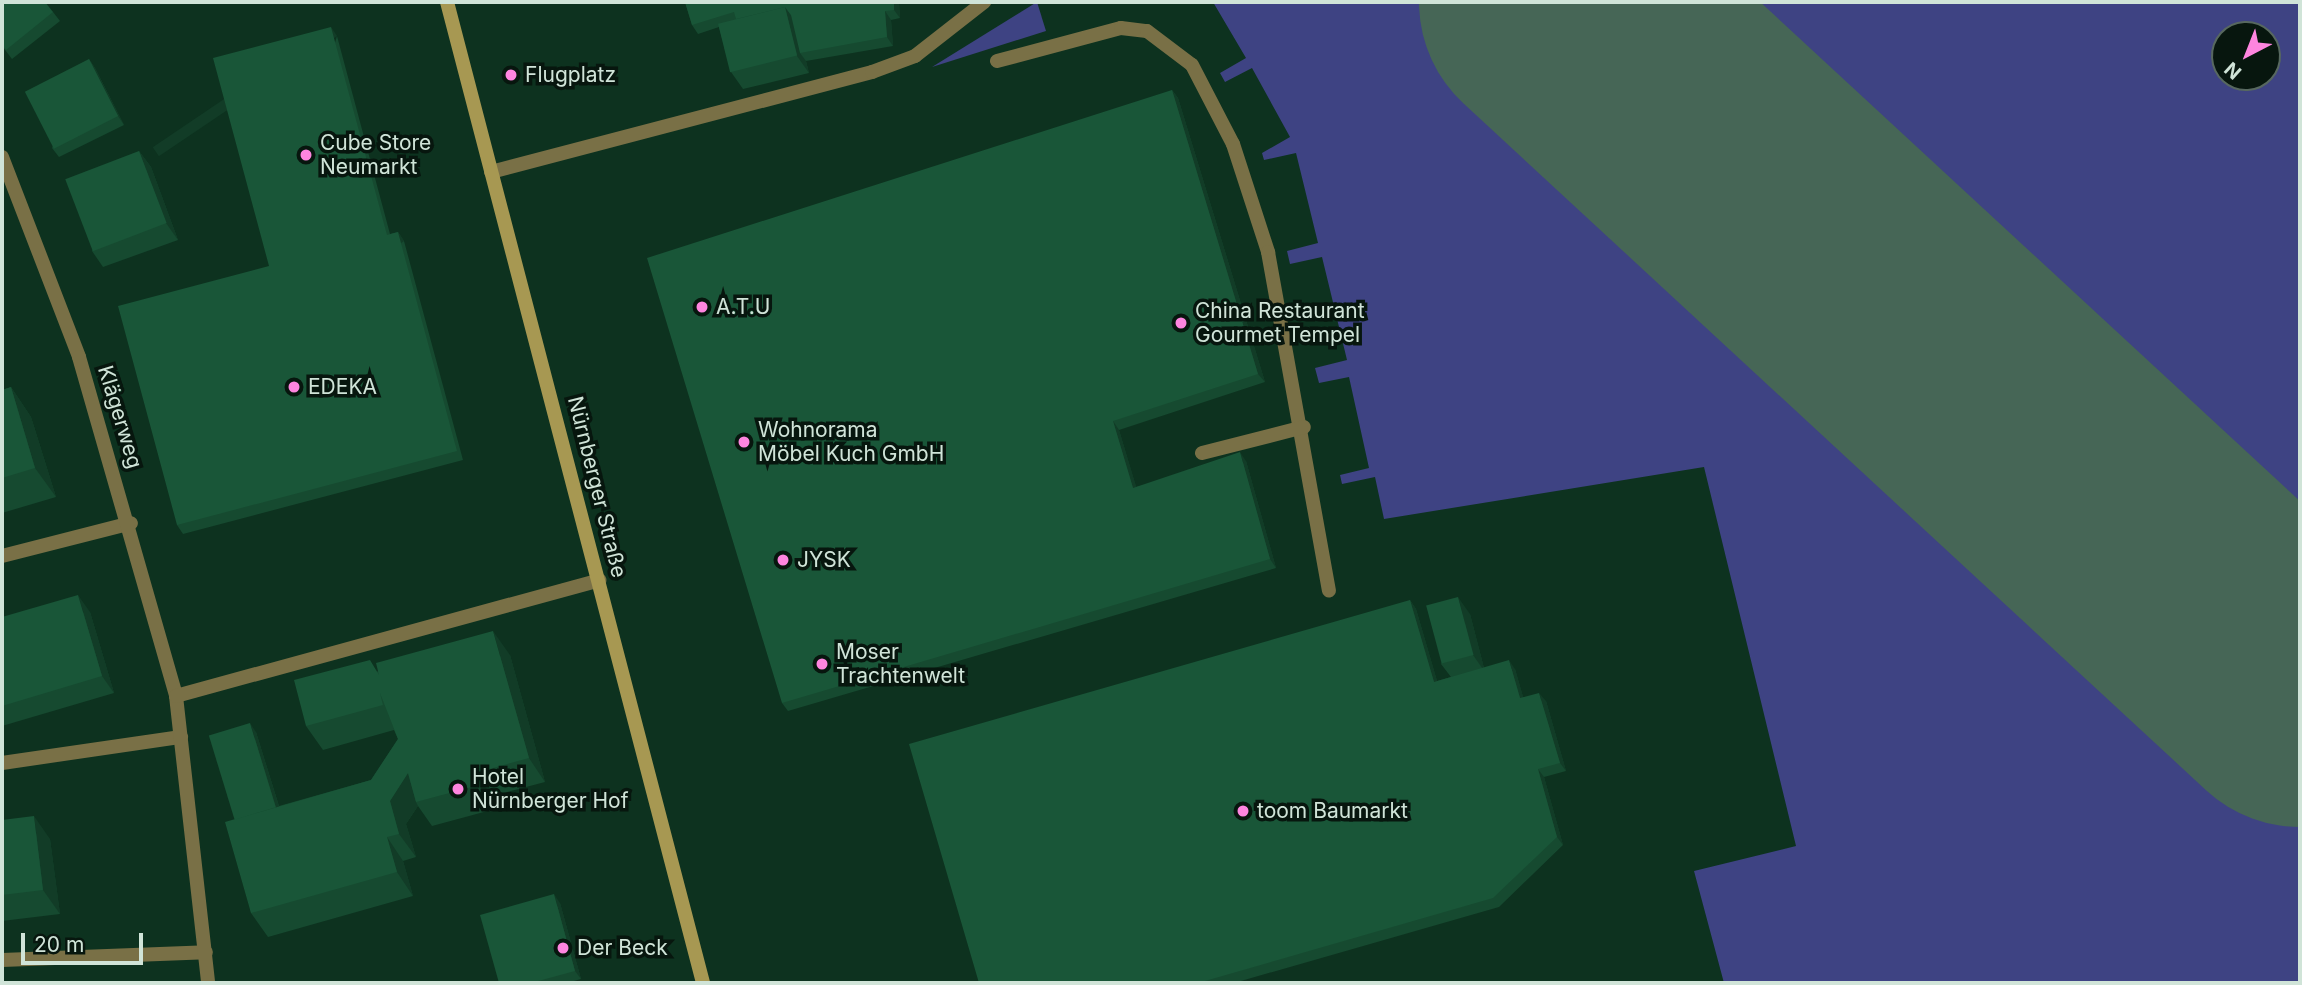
<!DOCTYPE html>
<html>
<head>
<meta charset="utf-8">
<style>
  body { margin:0 }
  #map { position:relative; width:2302px; height:985px; overflow:hidden; background:#0d321f; font-family:Inter,sans-serif }
  div>[style] { position:absolute }
  .green>* { inset:0; background:#3e4383 }
  .runway>* { height:276px; margin:-138px; padding:0 138px; transform-origin:138px; border-radius:138px; background:#466656 }
  .lane>* { height:14px; margin:-7px; padding:0 7px; transform-origin:7px; border-radius:7px; background:#797046 }
  .street>* { height:14px; margin:-7px; padding:0 7px; transform-origin:7px; border-radius:7px; background:#797046 }
  .secondary>* { height:14px; margin:-7px; padding:0 7px; transform-origin:7px; border-radius:7px; background:#a79852 }
  .wall>* { inset:0; background:#164a30 }
  .shaded-wall>* { inset:0; background:#123c27; transform-origin:0 0 }
  .building>* { inset:0; background:#195638; transform-origin:0 0 }
  .dots>* { width:19px; height:19px; translate:-50% -50%; box-sizing:border-box; border:4px solid #07160e; border-radius:50% }
  span { translate:-50% -50%; white-space:nowrap; text-align:center; line-height:1.15; -webkit-text-stroke:7px #07160e; paint-order:stroke }
  .poi-label { font-size:21px; color:#d0e4d8 }
  .left { translate:0 -50%; text-align:left }
  .street-label { font-size:21px; color:#d0e4d8 }
  .frame { position:absolute; inset:0; border:4px solid #d0e4d8; pointer-events:none }
  .north { position:absolute; left:2211px; top:21px; width:70px; height:70px; box-sizing:border-box; background:#07160e; border:2px solid #57685f; border-radius:50%; rotate:222deg; font-size:19px; font-weight:700; line-height:28px; text-align:center; color:#d0e4d8 }
  .north::after { content:''; display:block; margin:auto; width:24px; height:32px; background:#fe85df; clip-path:polygon(50% 0,100% 100%,50% 72%,0 100%) }
  .scale { position:absolute; left:21px; top:933px; width:122px; height:32px; box-sizing:border-box; border:4px solid #d0e4d8; border-top:0; padding-left:9px; font-size:21px; line-height:24px; white-space:nowrap; color:#d0e4d8; -webkit-text-stroke:5px #07160e; paint-order:stroke }
</style>
</head>
<body>
<div id="map">
  <div class="green">
    <i style="clip-path:polygon(1037px 2px,1046px 31px,932px 67px)"></i>
    <i style="clip-path:polygon(1213px 2px,1507px 2px,2300px 735px,2300px 983px,1724px 983px,1694px 871px,1796px 846px,1704px 467px,1384px 519px,1375px 477px,1342px 484px,1340px 475px,1369px 468px,1349px 377px,1319px 383px,1315px 368px,1347px 360px,1322px 257px,1290px 264px,1287px 251px,1318px 243px,1296px 153px,1264px 160px,1262px 153px,1290px 137px,1252px 68px,1225px 82px,1220px 73px,1246px 58px)"></i>
    <i style="clip-path:polygon(evenodd,1606px 2px,2300px 2px,2300px 643px,1606px 2px,2225px 35px,2267px 35px,2267px 77px,2225px 77px,2225px 35px)"></i>
  </div>
  <div class="runway">
    <i style="left:1557px;top:2px;width:1012px;rotate:42.76deg"></i>
  </div>
  <div class="lane">
    <i style="left:997px;top:61px;width:128px;rotate:-14.9deg"></i>
    <i style="left:1121px;top:28px;width:26px;rotate:7deg"></i>
    <i style="left:1147px;top:31px;width:56px;rotate:37.1deg"></i>
    <i style="left:1192px;top:65px;width:89px;rotate:62.6deg"></i>
    <i style="left:1233px;top:144px;width:114px;rotate:72deg"></i>
    <i style="left:1268px;top:252px;width:344px;rotate:79.8deg"></i>
    <i style="left:491px;top:172px;width:394px;rotate:-14.7deg"></i>
    <i style="left:872px;top:72px;width:46px;rotate:-20.4deg"></i>
    <i style="left:915px;top:56px;width:88px;rotate:-38deg"></i>
    <i style="left:1202px;top:453px;width:105px;rotate:-14.3deg"></i>
    <i style="left:2px;top:556px;width:133px;rotate:-14.3deg"></i>
    <i style="left:2px;top:763px;width:181px;rotate:-8.3deg"></i>
    <i style="left:2px;top:960px;width:204px;rotate:-2.2deg"></i>
  </div>
  <div class="street">
    <i style="left:2px;top:157px;width:214px;rotate:68.9deg"></i>
    <i style="left:79px;top:357px;width:353px;rotate:74deg"></i>
    <i style="left:176px;top:696px;width:289px;rotate:83.6deg"></i>
    <i style="left:176px;top:696px;width:439px;rotate:-15.3deg"></i>
  </div>
  <div class="secondary">
    <i style="left:447px;top:2px;width:1014px;rotate:75.37deg"></i>
  </div>
  <div class="wall">
    <i style="clip-path:polygon(2px 2px,53px 12px,60px 21px,12px 59px,2px 46px)"></i>
    <i style="clip-path:polygon(685px 2px,899px 2px,900px 18px,891px 20px,893px 46px,806px 61px,809px 73px,743px 89px,731px 72px,719px 27px,698px 34px,692px 25px)"></i>
    <i style="clip-path:polygon(337px 36px,390px 234px,398px 232px,404px 241px,463px 460px,183px 534px,177px 525px,269px 266px)"></i>
    <i style="clip-path:polygon(89px 59px,95px 68px,124px 125px,59px 157px,52px 148px)"></i>
    <i style="clip-path:polygon(1172px 90px,1178px 98px,1265px 382px,1119px 430px,1136px 487px,1246px 461px,1276px 568px,788px 711px,782px 703px)"></i>
    <i style="clip-path:polygon(139px 151px,151px 167px,178px 240px,103px 267px,92px 251px)"></i>
    <i style="clip-path:polygon(11px 387px,31px 417px,56px 497px,2px 513px,2px 390px)"></i>
    <i style="clip-path:polygon(1410px 600px,1416px 609px,1437px 681px,1451px 677px,1441px 664px,1470px 614px,1484px 668px,1515px 669px,1523px 697px,1546px 701px,1566px 771px,1544px 777px,1563px 845px,1499px 907px,1234px 983px,979px 983px)"></i>
    <i style="clip-path:polygon(90px 612px,114px 693px,2px 726px,2px 617px)"></i>
    <i style="clip-path:polygon(510px 655px,545px 782px,492px 796px,495px 809px,432px 826px,418px 806px,406px 824px,416px 857px,403px 861px,413px 896px,268px 937px,251px 913px,236px 819px,256px 732px,279px 806px,371px 780px,398px 739px,394px 730px,323px 750px,306px 726px,378px 671px)"></i>
    <i style="clip-path:polygon(2px 820px,50px 839px,60px 914px,2px 921px)"></i>
    <i style="clip-path:polygon(560px 903px,581px 979px,567px 983px,499px 983px)"></i>
  </div>
  <div class="shaded-wall">
    <i style="clip-path:polygon(894px 2px,899px 2px,900px 18px,894px 10px)"></i>
    <i style="clip-path:polygon(785px 7px,797px 23px,800px 53px,806px 61px,809px 73px,797px 56px)"></i>
    <i style="clip-path:polygon(885px 11px,891px 20px,893px 46px,887px 37px)"></i>
    <i style="left:331px;top:27px;width:11px;height:215px;rotate:56deg"></i>
    <i style="clip-path:polygon(89px 59px,95px 68px,124px 125px,118px 116px)"></i>
    <i style="clip-path:polygon(1172px 90px,1178px 98px,1265px 382px,1258px 374px)"></i>
    <i style="clip-path:polygon(139px 151px,151px 167px,178px 240px,166px 223px)"></i>
    <i style="left:398px;top:232px;width:11px;height:227px;rotate:56deg"></i>
    <i style="clip-path:polygon(11px 387px,31px 417px,56px 497px,35px 468px)"></i>
    <i style="clip-path:polygon(1113px 421px,1119px 430px,1139px 496px,1133px 488px)"></i>
    <i style="clip-path:polygon(1240px 452px,1246px 461px,1276px 568px,1270px 559px)"></i>
    <i style="clip-path:polygon(78px 595px,90px 612px,114px 693px,102px 676px)"></i>
    <i style="clip-path:polygon(1458px 597px,1470px 614px,1485px 672px,1473px 655px)"></i>
    <i style="clip-path:polygon(1410px 600px,1416px 609px,1440px 691px,1434px 682px)"></i>
    <i style="clip-path:polygon(493px 631px,510px 655px,545px 782px,529px 758px)"></i>
    <i style="clip-path:polygon(1509px 660px,1515px 669px,1526px 707px,1520px 698px)"></i>
    <i style="clip-path:polygon(1539px 693px,1546px 701px,1566px 771px,1560px 763px)"></i>
    <i style="clip-path:polygon(250px 723px,256px 732px,285px 826px,279px 817px)"></i>
    <i style="clip-path:polygon(1538px 769px,1544px 777px,1563px 845px,1557px 837px)"></i>
    <i style="clip-path:polygon(408px 773px,416px 802px,418px 806px,406px 824px,416px 857px,399px 834px,390px 801px)"></i>
    <i style="clip-path:polygon(475px 773px,492px 796px,495px 809px,479px 785px)"></i>
    <i style="clip-path:polygon(34px 816px,50px 839px,60px 914px,43px 890px)"></i>
    <i style="clip-path:polygon(387px 837px,403px 861px,413px 896px,397px 872px)"></i>
    <i style="clip-path:polygon(554px 894px,560px 903px,581px 979px,575px 971px)"></i>
  </div>
  <div class="building">
    <i style="clip-path:polygon(2px 2px,45px 2px,53px 12px,6px 50px,2px 45px)"></i>
    <i style="clip-path:polygon(685px 2px,894px 2px,894px 10px,885px 11px,887px 37px,800px 53px,791px 15px,785px 7px,736px 19px,734px 12px,692px 25px)"></i>
    <i style="left:785px;top:7px;width:50px;height:69px;rotate:76deg"></i>
    <i style="clip-path:polygon(331px 27px,387px 235px,398px 232px,457px 451px,177px 525px,118px 306px,269px 266px,213px 58px)"></i>
    <i style="left:89px;top:59px;width:64px;height:72px;rotate:63deg"></i>
    <i style="clip-path:polygon(1172px 90px,1258px 374px,1113px 421px,1133px 488px,1240px 452px,1270px 559px,782px 703px,647px 258px)"></i>
    <i style="left:139px;top:151px;width:77px;height:79px;rotate:69deg"></i>
    <i style="clip-path:polygon(11px 387px,35px 468px,2px 478px,2px 390px)"></i>
    <i style="clip-path:polygon(78px 595px,102px 676px,2px 706px,2px 617px)"></i>
    <i style="left:1458px;top:597px;width:60px;height:33px;rotate:75deg"></i>
    <i style="clip-path:polygon(1410px 600px,1434px 682px,1509px 660px,1520px 698px,1539px 693px,1560px 763px,1538px 769px,1557px 837px,1493px 898px,1198px 983px,979px 983px,909px 744px)"></i>
    <i style="clip-path:polygon(493px 631px,529px 758px,475px 773px,479px 785px,416px 802px,408px 773px,390px 801px,399px 834px,387px 837px,397px 872px,251px 913px,225px 822px,371px 780px,398px 739px,380px 693px,383px 705px,306px 726px,294px 680px,370px 660px,379px 675px,376px 663px)"></i>
    <i style="left:250px;top:723px;width:88px;height:43px;rotate:73deg"></i>
    <i style="clip-path:polygon(34px 816px,43px 890px,2px 895px,2px 820px)"></i>
    <i style="clip-path:polygon(554px 894px,575px 971px,531px 983px,499px 983px,480px 915px)"></i>
  </div>
  <div class="dots">
    <i style="left:511px;top:75px;background:#fe85df"></i>
    <i style="left:306px;top:155px;background:#fe85df"></i>
    <i style="left:702px;top:307px;background:#fe85df"></i>
    <i style="left:1181px;top:323px;background:#fe85df"></i>
    <i style="left:294px;top:387px;background:#fe85df"></i>
    <i style="left:744px;top:442px;background:#fe85df"></i>
    <i style="left:783px;top:560px;background:#fe85df"></i>
    <i style="left:822px;top:664px;background:#fe85df"></i>
    <i style="left:458px;top:789px;background:#fe85df"></i>
    <i style="left:1243px;top:811px;background:#fe85df"></i>
    <i style="left:563px;top:948px;background:#fe85df"></i>
  </div>
  <div class="poi-label">
    <span class="left" style="left:525px;top:75px">Flugplatz</span>
    <span class="left" style="left:320px;top:155px">Cube Store<br>Neumarkt</span>
    <span class="left" style="left:716px;top:307px">A.T.U</span>
    <span class="left" style="left:1195px;top:323px">China Restaurant<br>Gourmet Tempel</span>
    <span class="left" style="left:308px;top:387px">EDEKA</span>
    <span class="left" style="left:758px;top:442px">Wohnorama<br>Möbel Kuch GmbH</span>
    <span class="left" style="left:797px;top:560px">JYSK</span>
    <span class="left" style="left:836px;top:664px">Moser<br>Trachtenwelt</span>
    <span class="left" style="left:472px;top:789px">Hotel<br>Nürnberger Hof</span>
    <span class="left" style="left:1257px;top:811px">toom Baumarkt</span>
    <span class="left" style="left:577px;top:948px">Der Beck</span>
  </div>
  <div class="street-label">
    <span style="left:120px;top:417px;rotate:73deg">Klägerweg</span>
    <span style="left:597px;top:487px;rotate:76deg">Nürnberger Straße</span>
  </div>
  <div class="frame"></div>
  <div class="north">N</div>
  <div class="scale">20 m</div>
</div>
</body>
</html>
